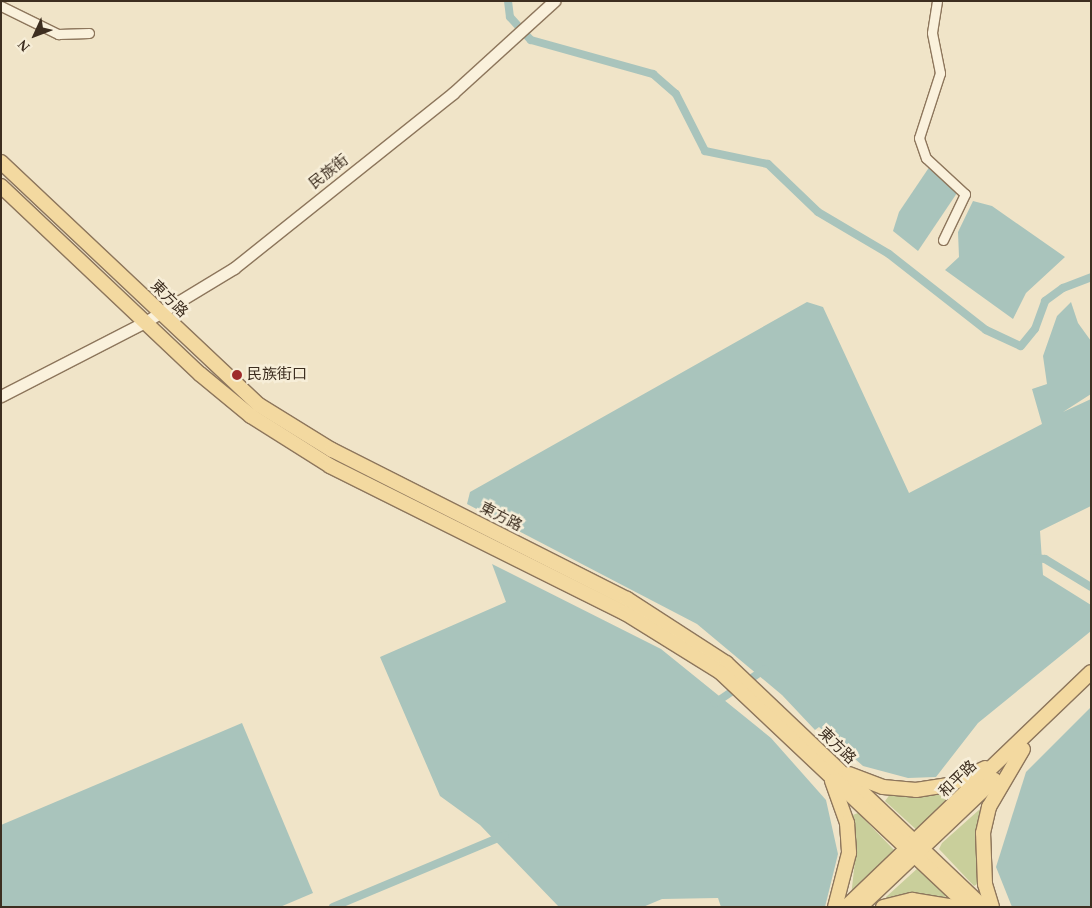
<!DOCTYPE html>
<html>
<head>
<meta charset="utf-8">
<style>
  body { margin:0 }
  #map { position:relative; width:1092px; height:908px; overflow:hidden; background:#f0e4c8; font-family:"Times New Roman","Noto Sans TC",serif }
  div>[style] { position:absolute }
  .green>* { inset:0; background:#c9cf9b }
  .water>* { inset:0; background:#a9c4bc }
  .canal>* { height:8px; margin:-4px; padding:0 4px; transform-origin:4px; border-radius:4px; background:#a9c4bc }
  .roads { filter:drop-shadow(1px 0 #8d765c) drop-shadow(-1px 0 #8d765c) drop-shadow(0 1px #8d765c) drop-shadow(0 -1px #8d765c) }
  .minor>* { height:9px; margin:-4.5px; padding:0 4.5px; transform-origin:4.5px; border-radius:4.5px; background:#faf1dc }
  .tertiary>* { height:11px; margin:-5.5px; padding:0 5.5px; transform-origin:5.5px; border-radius:5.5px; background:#faf1dc }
  .primary>* { height:14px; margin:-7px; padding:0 7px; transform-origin:7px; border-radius:7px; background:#f3d9a0 }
  .dots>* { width:14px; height:14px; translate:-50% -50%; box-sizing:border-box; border:2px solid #f7eed8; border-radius:50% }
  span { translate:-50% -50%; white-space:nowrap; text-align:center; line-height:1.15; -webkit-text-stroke:5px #f7eed8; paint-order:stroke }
  .street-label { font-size:15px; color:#3d2e20 }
  .poi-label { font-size:15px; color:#3d2e20 }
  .left { translate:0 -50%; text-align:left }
  .frame { position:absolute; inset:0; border:2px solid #3d2e20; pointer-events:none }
  .north { position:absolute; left:10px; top:10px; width:50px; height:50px; -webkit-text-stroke:4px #f7eed8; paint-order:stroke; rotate:227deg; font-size:14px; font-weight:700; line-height:20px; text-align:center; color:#3d2e20 }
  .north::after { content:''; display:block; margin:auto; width:18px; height:22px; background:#3d2e20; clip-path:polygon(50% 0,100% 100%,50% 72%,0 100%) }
</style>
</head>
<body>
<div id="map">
  <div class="green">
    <i style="clip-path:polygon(955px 791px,958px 796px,920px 833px,885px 801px,891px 793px,926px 796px)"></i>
    <i style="clip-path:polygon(980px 809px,984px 809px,979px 883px,974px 886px,939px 849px,942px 843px)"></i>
    <i style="clip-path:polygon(858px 813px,898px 854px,851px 897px,856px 851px,850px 816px)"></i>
    <i style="clip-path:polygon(919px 867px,946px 892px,945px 898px,915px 897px,886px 902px,886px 897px)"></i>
  </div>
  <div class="water">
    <i style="clip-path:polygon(930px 166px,957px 193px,918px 251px,893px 231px,899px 212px)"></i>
    <i style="clip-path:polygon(973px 201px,992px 206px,1065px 257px,1026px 293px,1013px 319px,945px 270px,959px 257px,958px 232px)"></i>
    <i style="clip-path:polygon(807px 302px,823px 307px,909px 493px,1042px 424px,1032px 389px,1047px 384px,1043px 356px,1057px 316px,1071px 302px,1078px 323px,1091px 341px,1091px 394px,1063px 412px,1091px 399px,1091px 506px,1040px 531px,1043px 575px,1091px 605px,1091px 631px,978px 723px,936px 777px,908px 778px,863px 766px,819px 727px,815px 730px,782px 695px,697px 624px,467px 504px,470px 492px)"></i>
    <i style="clip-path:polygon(492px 564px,661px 649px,771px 738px,826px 800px,838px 854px,825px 907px,721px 907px,718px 898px,662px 899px,643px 907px,559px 907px,480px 825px,440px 796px,380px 657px,506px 602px)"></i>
    <i style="clip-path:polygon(1091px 707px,1091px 907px,1012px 907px,996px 867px,1026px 772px)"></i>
    <i style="clip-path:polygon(242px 723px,313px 893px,280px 907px,1px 907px,1px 825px)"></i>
  </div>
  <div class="canal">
    <i style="left:508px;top:1px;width:16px;rotate:83deg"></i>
    <i style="left:510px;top:17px;width:31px;rotate:48deg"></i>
    <i style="left:531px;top:40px;width:127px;rotate:15.6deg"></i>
    <i style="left:653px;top:74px;width:30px;rotate:41deg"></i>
    <i style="left:676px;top:94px;width:64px;rotate:63deg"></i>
    <i style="left:705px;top:151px;width:64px;rotate:11.7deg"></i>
    <i style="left:768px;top:164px;width:69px;rotate:43.8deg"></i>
    <i style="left:818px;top:212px;width:82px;rotate:30.6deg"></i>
    <i style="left:889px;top:254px;width:123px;rotate:38.1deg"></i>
    <i style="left:986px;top:330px;width:38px;rotate:25deg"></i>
    <i style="left:1021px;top:346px;width:22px;rotate:-51deg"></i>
    <i style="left:1035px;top:329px;width:30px;rotate:-70deg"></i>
    <i style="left:1045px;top:301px;width:22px;rotate:-36deg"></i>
    <i style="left:1063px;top:288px;width:30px;rotate:-21deg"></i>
    <i style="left:1033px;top:558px;width:12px;rotate:5deg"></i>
    <i style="left:1045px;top:559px;width:54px;rotate:31.3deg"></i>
    <i style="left:715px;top:703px;width:60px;rotate:-34.2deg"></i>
    <i style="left:333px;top:907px;width:186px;rotate:-22.7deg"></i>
  </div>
  <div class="roads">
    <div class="minor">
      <i style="left:937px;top:1px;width:32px;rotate:99deg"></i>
      <i style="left:932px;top:33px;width:41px;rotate:78.7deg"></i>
      <i style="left:940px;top:73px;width:68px;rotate:107.9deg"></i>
      <i style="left:919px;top:138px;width:21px;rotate:71deg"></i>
      <i style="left:926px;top:158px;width:53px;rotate:42.7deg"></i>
      <i style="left:965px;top:194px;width:51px;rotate:115.6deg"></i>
      <i style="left:1px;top:6px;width:64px;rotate:26.2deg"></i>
      <i style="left:58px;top:34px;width:31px;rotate:-2deg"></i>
    </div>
    <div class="tertiary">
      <i style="left:1px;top:396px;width:162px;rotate:-27.2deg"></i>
      <i style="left:145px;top:322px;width:104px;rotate:-31.2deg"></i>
      <i style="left:234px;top:268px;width:280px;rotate:-38.6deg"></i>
      <i style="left:453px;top:93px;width:137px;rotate:-42.3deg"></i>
    </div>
    <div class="primary">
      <i style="left:1px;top:162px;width:354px;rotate:43.3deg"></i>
      <i style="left:259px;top:405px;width:86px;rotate:31.7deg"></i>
      <i style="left:332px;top:450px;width:330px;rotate:26.8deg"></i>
      <i style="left:627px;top:599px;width:118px;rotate:32.9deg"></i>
      <i style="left:726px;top:663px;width:354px;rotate:43.5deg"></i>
      <i style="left:1px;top:186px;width:274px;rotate:43.4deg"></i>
      <i style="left:200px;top:374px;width:66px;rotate:39.5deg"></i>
      <i style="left:251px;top:416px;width:93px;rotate:32.3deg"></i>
      <i style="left:330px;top:466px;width:330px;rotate:26.5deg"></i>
      <i style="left:625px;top:613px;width:112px;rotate:31.8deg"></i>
      <i style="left:720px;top:672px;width:342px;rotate:43.3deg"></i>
      <i style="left:849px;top:774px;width:36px;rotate:21deg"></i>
      <i style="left:883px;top:787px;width:33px;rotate:5deg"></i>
      <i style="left:916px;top:790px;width:33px;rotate:-9deg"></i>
      <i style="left:949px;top:785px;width:40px;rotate:-25deg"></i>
      <i style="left:832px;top:781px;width:45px;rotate:70.3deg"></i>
      <i style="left:847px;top:823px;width:30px;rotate:86deg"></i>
      <i style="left:849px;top:853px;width:56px;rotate:104.5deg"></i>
      <i style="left:846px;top:907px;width:339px;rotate:-43.8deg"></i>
      <i style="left:860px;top:907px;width:185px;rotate:-43.5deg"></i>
      <i style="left:883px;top:907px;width:30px;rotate:-14deg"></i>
      <i style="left:912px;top:900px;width:45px;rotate:9deg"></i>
      <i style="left:992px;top:907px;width:24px;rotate:-107deg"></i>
      <i style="left:985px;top:884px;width:51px;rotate:-92.2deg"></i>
      <i style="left:983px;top:833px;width:27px;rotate:-77deg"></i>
      <i style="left:989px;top:807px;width:67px;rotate:-59.6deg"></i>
    </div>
  </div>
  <div class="dots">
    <i style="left:237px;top:375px;background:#9e2a2b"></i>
  </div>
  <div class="street-label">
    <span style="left:329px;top:172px;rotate:-38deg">民族街</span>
    <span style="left:169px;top:299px;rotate:45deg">東方路</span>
    <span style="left:501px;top:517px;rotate:27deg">東方路</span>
    <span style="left:837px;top:746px;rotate:44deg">東方路</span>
    <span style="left:958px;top:779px;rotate:-44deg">和平路</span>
  </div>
  <div class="poi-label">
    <span class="left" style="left:247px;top:375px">民族街口</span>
  </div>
  <div class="frame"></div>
  <div class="north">N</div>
</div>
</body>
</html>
